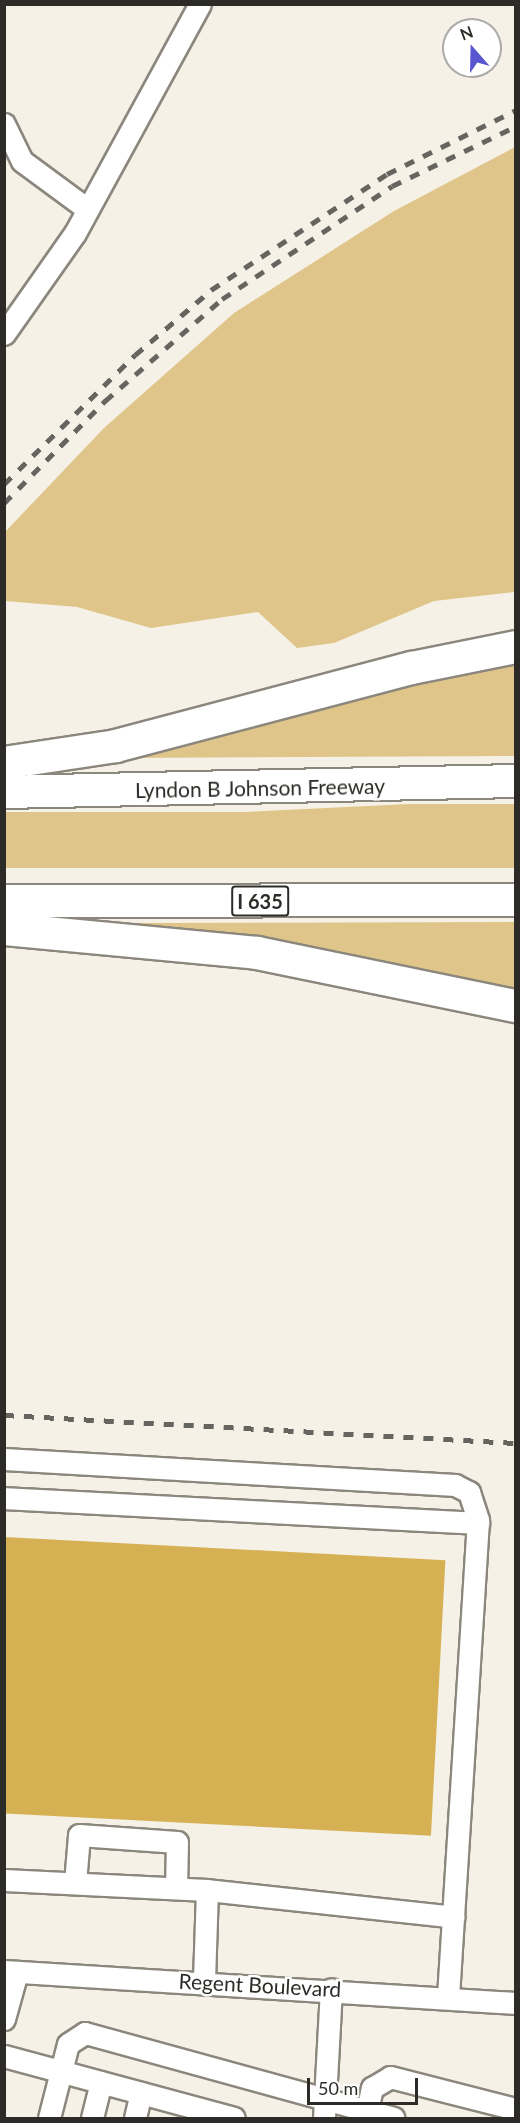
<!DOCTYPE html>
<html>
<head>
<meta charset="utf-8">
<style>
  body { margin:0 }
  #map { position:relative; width:520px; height:2123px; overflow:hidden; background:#f6f1e7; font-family:Lato,sans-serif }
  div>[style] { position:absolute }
  .green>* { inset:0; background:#dfc589 }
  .building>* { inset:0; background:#d6b154; transform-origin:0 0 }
  .roads { filter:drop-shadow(2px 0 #8b877d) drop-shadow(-2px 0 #8b877d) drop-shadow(0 2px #8b877d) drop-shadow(0 -2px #8b877d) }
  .minor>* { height:21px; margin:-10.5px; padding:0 10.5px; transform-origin:10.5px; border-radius:10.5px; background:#fff }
  .highway>* { height:32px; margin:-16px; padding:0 16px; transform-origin:16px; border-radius:16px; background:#fff }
  .rail>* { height:4.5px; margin-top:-2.25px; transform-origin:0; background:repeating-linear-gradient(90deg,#66645f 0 10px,transparent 0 20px) }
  span { translate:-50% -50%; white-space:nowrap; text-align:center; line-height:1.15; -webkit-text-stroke:5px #fff; paint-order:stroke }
  .shield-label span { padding:2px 4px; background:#fff; border:2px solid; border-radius:4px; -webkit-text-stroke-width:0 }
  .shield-label { font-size:20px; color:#2c2b27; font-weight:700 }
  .street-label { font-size:21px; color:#2c2b27 }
  .frame { position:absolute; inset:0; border:6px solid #2c2b27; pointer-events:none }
  .north { position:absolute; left:442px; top:18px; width:60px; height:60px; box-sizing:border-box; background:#fff; border:2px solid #abaaa9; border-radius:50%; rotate:340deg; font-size:16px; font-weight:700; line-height:24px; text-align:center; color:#2c2b27 }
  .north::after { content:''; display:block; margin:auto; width:21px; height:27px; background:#5856ce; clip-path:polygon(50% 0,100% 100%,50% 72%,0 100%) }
  .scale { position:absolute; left:307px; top:2078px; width:111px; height:27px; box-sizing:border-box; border:3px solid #2c2b27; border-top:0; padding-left:8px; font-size:18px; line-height:21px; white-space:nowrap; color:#2c2b27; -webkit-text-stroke:4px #fff; paint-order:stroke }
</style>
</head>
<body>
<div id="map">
  <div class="green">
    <i style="clip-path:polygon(515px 147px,515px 592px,434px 601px,334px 643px,297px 648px,258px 612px,151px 628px,77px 607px,5px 601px,5px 532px,104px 428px,234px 313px,394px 211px)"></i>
    <i style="clip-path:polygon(515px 660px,515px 756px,127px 758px,435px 674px)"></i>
    <i style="clip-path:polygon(409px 804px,515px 804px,515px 868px,5px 868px,5px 812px,245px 812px)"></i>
    <i style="clip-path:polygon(515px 922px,515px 1000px,111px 930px,111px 923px)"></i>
  </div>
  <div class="building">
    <i style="left:4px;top:1537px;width:442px;height:276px;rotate:3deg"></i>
  </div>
  <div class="roads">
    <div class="minor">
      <i style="left:4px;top:124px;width:41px;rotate:64.1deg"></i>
      <i style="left:22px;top:161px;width:81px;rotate:36.4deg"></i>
      <i style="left:4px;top:334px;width:123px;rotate:-54.9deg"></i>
      <i style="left:75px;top:233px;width:261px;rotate:-61.4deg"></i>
      <i style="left:4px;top:1459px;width:452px;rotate:3.3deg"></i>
      <i style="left:455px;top:1485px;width:16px;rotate:27deg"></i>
      <i style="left:469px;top:1492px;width:29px;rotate:72deg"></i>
      <i style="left:478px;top:1520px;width:478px;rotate:93.6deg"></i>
      <i style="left:4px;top:1498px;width:475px;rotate:3deg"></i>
      <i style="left:4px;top:1880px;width:203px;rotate:2.8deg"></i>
      <i style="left:207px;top:1890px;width:92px;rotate:91.9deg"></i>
      <i style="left:75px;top:1883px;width:48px;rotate:-85.2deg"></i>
      <i style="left:79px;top:1835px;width:98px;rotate:4.1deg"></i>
      <i style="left:177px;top:1842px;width:46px;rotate:91.2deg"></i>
      <i style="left:207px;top:1890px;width:248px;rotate:6.2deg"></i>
      <i style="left:4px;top:1971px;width:513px;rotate:3.58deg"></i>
      <i style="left:4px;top:2019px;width:49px;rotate:-74.5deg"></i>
      <i style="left:4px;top:2056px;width:238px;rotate:15.1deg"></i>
      <i style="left:367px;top:2111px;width:24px;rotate:-78deg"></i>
      <i style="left:372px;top:2088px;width:21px;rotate:-31deg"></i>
      <i style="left:390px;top:2077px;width:130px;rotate:14.3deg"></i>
      <i style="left:49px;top:2118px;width:76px;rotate:-75.6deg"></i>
      <i style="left:68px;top:2044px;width:20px;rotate:-33deg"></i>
      <i style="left:85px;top:2033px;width:320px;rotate:15.4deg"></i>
      <i style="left:92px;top:2118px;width:37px;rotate:-76deg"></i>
      <i style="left:135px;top:2118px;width:26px;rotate:-77deg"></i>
      <i style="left:324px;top:2118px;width:129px;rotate:-86.9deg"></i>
    </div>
    <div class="highway">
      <i style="left:4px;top:763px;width:113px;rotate:-8.6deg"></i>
      <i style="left:116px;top:746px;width:306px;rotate:-14.8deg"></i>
      <i style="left:412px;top:668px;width:106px;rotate:-11.4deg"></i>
      <i style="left:4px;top:792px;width:512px;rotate:-1.23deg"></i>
      <i style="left:4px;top:901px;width:512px;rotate:-0.11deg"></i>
      <i style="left:4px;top:929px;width:254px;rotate:5.4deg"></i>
      <i style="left:257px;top:953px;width:264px;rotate:11.6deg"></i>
    </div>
  </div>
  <div class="rail">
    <i style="left:4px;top:484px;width:184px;rotate:-44.6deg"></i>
    <i style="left:135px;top:355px;width:100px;rotate:-40.5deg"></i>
    <i style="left:211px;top:290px;width:211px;rotate:-33.4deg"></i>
    <i style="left:387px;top:174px;width:144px;rotate:-26.4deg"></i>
    <i style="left:4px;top:503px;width:144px;rotate:-45.3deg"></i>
    <i style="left:105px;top:401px;width:155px;rotate:-41.1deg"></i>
    <i style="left:222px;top:299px;width:204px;rotate:-33.6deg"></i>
    <i style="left:392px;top:186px;width:138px;rotate:-25.8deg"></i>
    <i style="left:4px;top:1415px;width:513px;rotate:3.13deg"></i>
  </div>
  <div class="shield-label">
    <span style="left:260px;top:901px">I 635</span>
  </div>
  <div class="street-label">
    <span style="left:260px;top:788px;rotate:-1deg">Lyndon B Johnson Freeway</span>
    <span style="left:260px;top:1985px;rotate:3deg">Regent Boulevard</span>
  </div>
  <div class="frame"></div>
  <div class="north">N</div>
  <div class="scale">50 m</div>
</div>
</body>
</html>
